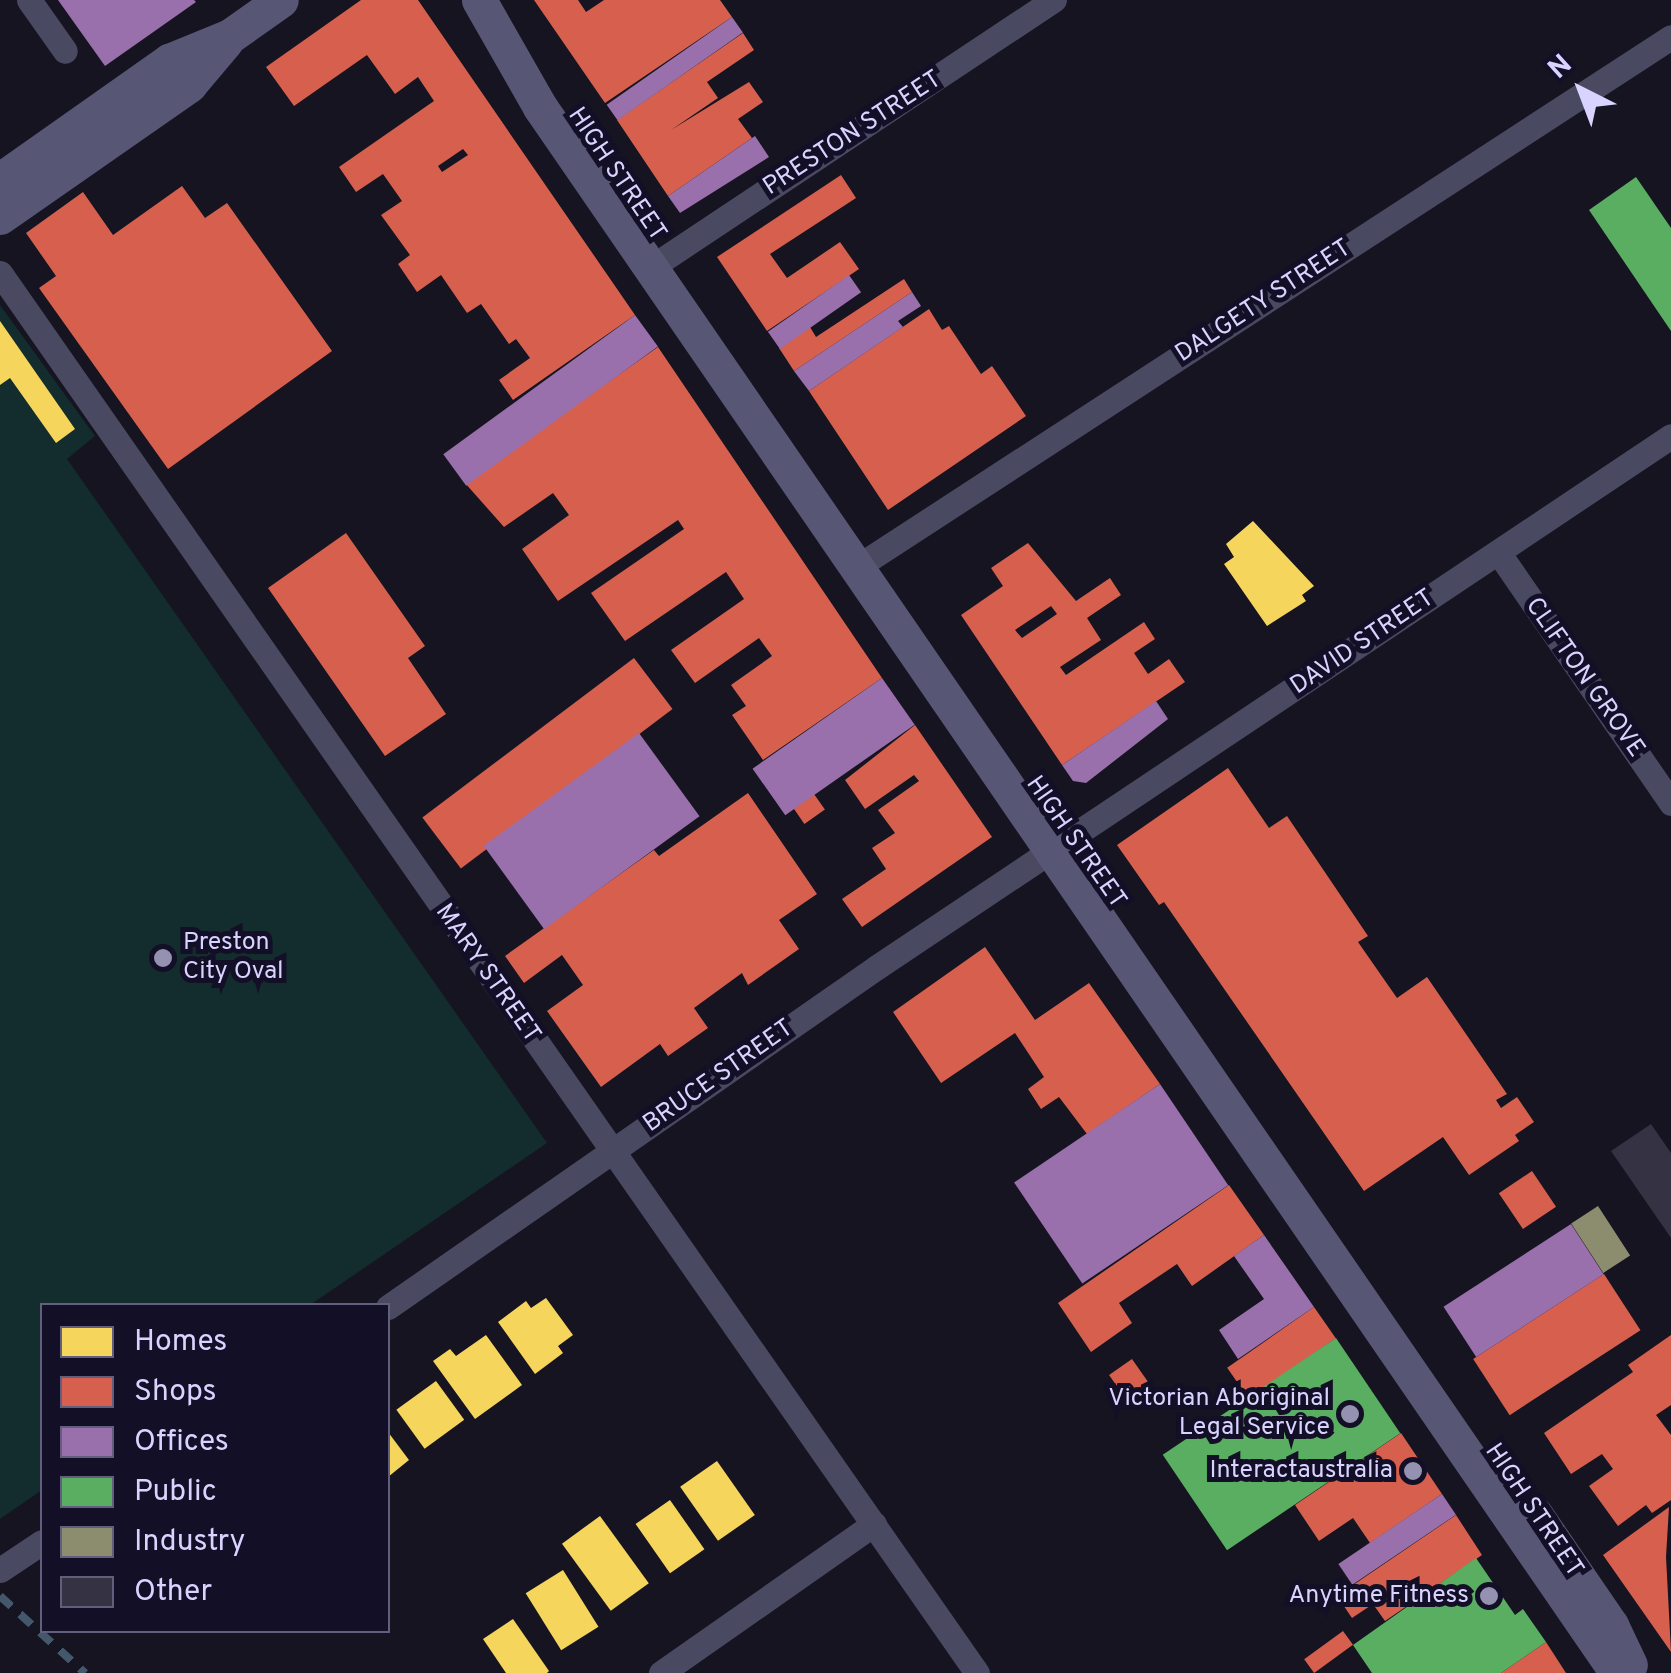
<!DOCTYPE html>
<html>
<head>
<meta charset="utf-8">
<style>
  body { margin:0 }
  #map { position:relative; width:1671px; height:1673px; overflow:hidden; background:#161421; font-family:Overpass,sans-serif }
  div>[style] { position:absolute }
  .green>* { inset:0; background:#132c2d }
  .homes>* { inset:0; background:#f6d55c; transform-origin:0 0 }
  .shops>* { inset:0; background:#d6604d; transform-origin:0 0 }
  .offices>* { inset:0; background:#9970ab; transform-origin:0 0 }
  .public>* { inset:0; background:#5aae61; transform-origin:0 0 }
  .industry>* { inset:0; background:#8c8c6e; transform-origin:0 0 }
  .building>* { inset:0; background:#343243 }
  .street>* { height:25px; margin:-12.5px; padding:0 12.5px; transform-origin:12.5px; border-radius:12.5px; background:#4a4962 }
  .secondary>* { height:35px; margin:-17.5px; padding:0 17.5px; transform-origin:17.5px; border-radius:17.5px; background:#575674 }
  .rail>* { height:8px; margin-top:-4px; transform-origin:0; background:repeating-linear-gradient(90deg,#43596b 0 15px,transparent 0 27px) }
  .dots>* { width:28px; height:28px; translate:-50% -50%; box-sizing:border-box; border:5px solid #130f26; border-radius:50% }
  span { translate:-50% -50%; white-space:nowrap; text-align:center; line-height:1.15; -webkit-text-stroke:10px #130f26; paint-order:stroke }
  .street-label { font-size:25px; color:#d9d4ff }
  .poi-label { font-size:25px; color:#d9d4ff }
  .left { translate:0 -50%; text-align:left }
  .right { translate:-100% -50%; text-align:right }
  .legend { position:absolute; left:40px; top:1303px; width:350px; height:330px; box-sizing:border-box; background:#130f26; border:2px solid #625e7d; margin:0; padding:12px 18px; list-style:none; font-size:30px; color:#d9d4ff }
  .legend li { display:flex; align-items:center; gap:20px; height:50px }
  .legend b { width:50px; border:2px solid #625e7d }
  .north { position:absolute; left:1531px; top:40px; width:100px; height:100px; -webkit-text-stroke:8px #130f26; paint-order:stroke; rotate:318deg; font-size:28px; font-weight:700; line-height:40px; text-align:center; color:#d9d4ff }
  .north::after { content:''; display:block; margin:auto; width:35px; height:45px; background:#d9d4ff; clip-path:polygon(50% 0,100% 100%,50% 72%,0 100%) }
</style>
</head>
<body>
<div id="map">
  <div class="green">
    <i style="clip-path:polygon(0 305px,95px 436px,67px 459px,547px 1143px,310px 1305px,42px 1306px,42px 1490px,0 1519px)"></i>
  </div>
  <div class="homes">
    <i style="clip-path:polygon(0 321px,75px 429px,56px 443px,10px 378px,0 385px)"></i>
    <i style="clip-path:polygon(1253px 521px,1314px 586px,1302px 595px,1306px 601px,1267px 626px,1224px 564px,1234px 557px,1226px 544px)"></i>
    <i style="clip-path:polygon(546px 1298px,573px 1335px,558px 1346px,563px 1353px,535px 1374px,498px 1322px,526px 1301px,531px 1308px)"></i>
    <i style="clip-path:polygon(486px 1335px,522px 1385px,475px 1419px,433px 1361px,450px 1349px,456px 1356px)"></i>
    <i style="left:436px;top:1381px;width:48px;height:49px;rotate:54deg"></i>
    <i style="clip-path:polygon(388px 1432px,409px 1460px,388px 1477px)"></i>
    <i style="left:717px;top:1461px;width:66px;height:45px;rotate:55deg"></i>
    <i style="left:670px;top:1500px;width:60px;height:42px;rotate:55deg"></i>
    <i style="left:600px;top:1516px;width:83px;height:47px;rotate:54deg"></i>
    <i style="left:563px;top:1570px;width:67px;height:44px;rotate:58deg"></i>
    <i style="clip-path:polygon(513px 1619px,549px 1671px,547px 1673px,506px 1673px,483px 1639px)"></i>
  </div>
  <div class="shops">
    <i style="clip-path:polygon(evenodd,361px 0,418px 0,635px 315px,513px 400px,499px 380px,530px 358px,516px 339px,509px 344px,481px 304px,467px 313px,441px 275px,417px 292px,398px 264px,410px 255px,381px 215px,402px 201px,383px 174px,356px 192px,339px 167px,434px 101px,418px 77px,395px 94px,367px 55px,294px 106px,266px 67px,361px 0,463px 149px,468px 155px,442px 172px,438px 166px,463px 149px)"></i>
    <i style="clip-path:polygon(534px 0,578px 0,586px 12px,604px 0,720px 0,732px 17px,605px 103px)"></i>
    <i style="clip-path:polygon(743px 33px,754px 50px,707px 82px,718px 98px,671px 130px,749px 82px,763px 102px,738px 119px,752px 138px,668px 196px,617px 120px)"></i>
    <i style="clip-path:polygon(841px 175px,856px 198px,770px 254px,787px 278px,840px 242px,859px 269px,767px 331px,717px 257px)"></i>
    <i style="clip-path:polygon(182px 186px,205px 218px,227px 203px,332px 351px,168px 469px,39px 288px,56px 276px,26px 233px,83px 192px,113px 235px)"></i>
    <i style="clip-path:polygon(904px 279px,912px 292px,794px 371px,779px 348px,810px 327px,816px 337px)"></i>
    <i style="clip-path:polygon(929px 309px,942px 330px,949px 326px,981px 374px,992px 366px,1026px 416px,888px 510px,809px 391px)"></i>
    <i style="clip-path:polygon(658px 347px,882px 678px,763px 760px,732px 715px,746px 706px,731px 685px,772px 656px,759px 638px,695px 683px,671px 650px,744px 599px,726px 572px,625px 641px,591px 593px,684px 529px,678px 520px,558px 601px,522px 549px,569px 515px,553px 493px,504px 527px,465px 483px)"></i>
    <i style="clip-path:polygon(346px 533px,425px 646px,408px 658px,446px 714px,385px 756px,268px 588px)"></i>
    <i style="clip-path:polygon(evenodd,1028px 543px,1076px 601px,1110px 578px,1121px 595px,1087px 618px,1101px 640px,1060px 667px,1066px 675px,1144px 622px,1155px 639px,1134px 653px,1148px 674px,1169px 659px,1185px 682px,1062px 765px,961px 615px,1003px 586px,991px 568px,1028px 543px,1051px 606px,1057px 614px,1022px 638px,1015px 630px,1051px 606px)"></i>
    <i style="left:634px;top:658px;width:64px;height:265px;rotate:53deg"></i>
    <i style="clip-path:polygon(915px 725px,992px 837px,862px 927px,842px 899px,886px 869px,872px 848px,895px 833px,878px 810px,919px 781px,914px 775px,865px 809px,845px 780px)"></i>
    <i style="clip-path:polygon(1228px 768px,1269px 828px,1287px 816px,1368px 936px,1358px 942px,1397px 998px,1427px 977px,1507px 1094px,1496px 1100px,1501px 1108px,1517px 1097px,1534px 1122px,1515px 1135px,1519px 1141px,1469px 1175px,1443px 1137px,1364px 1191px,1164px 902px,1159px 905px,1117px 845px)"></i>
    <i style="clip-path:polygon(748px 793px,817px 894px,779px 920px,799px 949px,748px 985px,742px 973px,694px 1008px,708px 1028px,668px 1056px,660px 1044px,601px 1087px,547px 1011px,583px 985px,562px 955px,524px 983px,505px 956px,654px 850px,659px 856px)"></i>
    <i style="left:814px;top:794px;width:19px;height:25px;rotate:55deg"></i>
    <i style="clip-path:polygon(985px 947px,1035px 1020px,1089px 983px,1160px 1084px,1087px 1134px,1059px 1097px,1041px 1109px,1028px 1089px,1044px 1077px,1015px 1033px,941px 1083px,893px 1012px)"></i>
    <i style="left:1532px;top:1171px;width:43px;height:40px;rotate:56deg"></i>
    <i style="clip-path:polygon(1229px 1185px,1264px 1235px,1192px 1286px,1177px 1264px,1119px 1303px,1132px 1323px,1091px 1352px,1058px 1303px)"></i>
    <i style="left:1604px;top:1274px;width:67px;height:156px;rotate:57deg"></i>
    <i style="left:1314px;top:1307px;width:38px;height:106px;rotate:55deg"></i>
    <i style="clip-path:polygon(1671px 1335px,1671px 1405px,1656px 1415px,1671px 1435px,1671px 1500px,1652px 1513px,1646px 1505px,1618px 1526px,1589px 1486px,1613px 1469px,1602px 1454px,1571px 1474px,1544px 1433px,1633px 1372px,1628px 1365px)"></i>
    <i style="left:1132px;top:1359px;width:29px;height:28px;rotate:55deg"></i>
    <i style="clip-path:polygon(1401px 1433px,1442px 1494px,1370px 1543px,1353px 1518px,1319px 1541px,1295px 1505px)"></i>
    <i style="clip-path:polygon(1669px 1507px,1666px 1557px,1671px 1652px,1603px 1555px)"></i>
    <i style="clip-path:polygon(1456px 1515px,1482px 1555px,1385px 1621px,1373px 1604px,1352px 1618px,1337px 1596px)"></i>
    <i style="left:1343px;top:1631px;width:17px;height:48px;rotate:54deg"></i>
    <i style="clip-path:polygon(1546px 1642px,1566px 1673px,1501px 1673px)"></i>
  </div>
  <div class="offices">
    <i style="clip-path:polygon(58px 0,194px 0,196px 2px,105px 66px)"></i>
    <i style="left:732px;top:17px;width:19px;height:153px;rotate:55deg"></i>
    <i style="clip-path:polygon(755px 136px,769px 157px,680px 213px,668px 196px)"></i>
    <i style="left:849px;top:275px;width:21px;height:99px;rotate:55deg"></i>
    <i style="clip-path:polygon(912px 292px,921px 306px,898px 321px,903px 327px,809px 391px,794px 371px)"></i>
    <i style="left:635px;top:315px;width:39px;height:237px;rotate:54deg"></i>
    <i style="left:882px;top:678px;width:57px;height:158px;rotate:55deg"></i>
    <i style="clip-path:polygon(1156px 701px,1168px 719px,1086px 783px,1073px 781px,1062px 765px)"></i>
    <i style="left:639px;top:733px;width:103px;height:192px;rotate:54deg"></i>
    <i style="left:1160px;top:1084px;width:122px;height:176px;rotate:56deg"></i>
    <i style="left:1571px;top:1224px;width:60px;height:152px;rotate:57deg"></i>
    <i style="clip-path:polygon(1264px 1235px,1314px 1307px,1238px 1359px,1219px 1330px,1264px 1299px,1234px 1256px)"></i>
    <i style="left:1442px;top:1494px;width:25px;height:125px;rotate:56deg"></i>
  </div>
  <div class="public">
    <i style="clip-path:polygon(1636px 177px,1671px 228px,1671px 331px,1589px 210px)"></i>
    <i style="left:1336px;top:1338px;width:115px;height:209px;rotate:56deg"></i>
    <i style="clip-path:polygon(1476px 1558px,1515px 1615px,1523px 1609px,1546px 1642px,1501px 1673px,1372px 1673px,1353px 1645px)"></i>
  </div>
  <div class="industry">
    <i style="left:1598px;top:1206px;width:59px;height:32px;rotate:57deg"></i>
  </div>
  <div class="building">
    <i style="clip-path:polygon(1651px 1124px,1671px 1153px,1671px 1238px,1611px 1151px)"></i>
  </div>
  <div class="street">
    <i style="left:29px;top:0;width:62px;rotate:54.8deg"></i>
    <i style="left:650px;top:268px;width:485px;rotate:-33.6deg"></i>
    <i style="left:0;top:273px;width:1707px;rotate:55.09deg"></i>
    <i style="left:1498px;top:552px;width:305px;rotate:55.4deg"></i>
    <i style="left:857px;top:567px;width:971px;rotate:-33.07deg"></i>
    <i style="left:388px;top:1307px;width:596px;rotate:-34.81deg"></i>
    <i style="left:877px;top:967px;width:955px;rotate:-33.77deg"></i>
    <i style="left:0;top:1570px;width:50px;rotate:-33.7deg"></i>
    <i style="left:661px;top:1673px;width:260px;rotate:-35deg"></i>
  </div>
  <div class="secondary">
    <i style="left:479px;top:0;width:123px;rotate:60.3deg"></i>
    <i style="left:540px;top:107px;width:1901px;rotate:55.48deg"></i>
    <i style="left:0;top:180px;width:207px;rotate:-35.2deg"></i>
    <i style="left:169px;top:61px;width:66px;rotate:-22.3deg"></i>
    <i style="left:230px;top:36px;width:62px;rotate:-35.2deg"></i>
    <i style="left:0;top:217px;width:231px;rotate:-34.9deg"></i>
    <i style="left:189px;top:85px;width:57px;rotate:-49.9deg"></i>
    <i style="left:1535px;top:1514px;width:135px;rotate:55.6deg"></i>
    <i style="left:1611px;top:1625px;width:44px;rotate:64.6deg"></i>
  </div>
  <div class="rail">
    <i style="left:0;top:1596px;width:115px;rotate:42.2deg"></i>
  </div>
  <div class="dots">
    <i style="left:163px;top:958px;background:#9591b1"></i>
    <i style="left:1350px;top:1414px;background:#9591b1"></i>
    <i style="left:1413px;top:1471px;background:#9591b1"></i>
    <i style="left:1489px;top:1596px;background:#9591b1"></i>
  </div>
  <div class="street-label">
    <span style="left:853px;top:134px;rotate:-33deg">PRESTON STREET</span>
    <span style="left:616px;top:175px;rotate:56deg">HIGH STREET</span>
    <span style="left:1264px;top:302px;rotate:-33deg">DALGETY STREET</span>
    <span style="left:1363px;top:643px;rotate:-34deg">DAVID STREET</span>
    <span style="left:1584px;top:678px;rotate:55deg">CLIFTON GROVE</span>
    <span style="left:1075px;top:843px;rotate:55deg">HIGH STREET</span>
    <span style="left:487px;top:974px;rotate:55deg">MARY STREET</span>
    <span style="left:719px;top:1077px;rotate:-35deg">BRUCE STREET</span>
    <span style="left:1533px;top:1511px;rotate:56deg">HIGH STREET</span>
  </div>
  <div class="poi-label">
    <span class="left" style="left:183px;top:958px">Preston<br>City Oval</span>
    <span class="right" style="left:1330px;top:1414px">Victorian Aboriginal<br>Legal Service</span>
    <span class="right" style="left:1393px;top:1471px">Interactaustralia</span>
    <span class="right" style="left:1469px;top:1596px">Anytime Fitness</span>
  </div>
  <ul class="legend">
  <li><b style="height:28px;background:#f6d55c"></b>Homes</li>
  <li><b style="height:28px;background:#d6604d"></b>Shops</li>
  <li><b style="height:28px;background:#9970ab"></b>Offices</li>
  <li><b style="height:28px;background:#5aae61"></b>Public</li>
  <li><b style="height:28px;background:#8c8c6e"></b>Industry</li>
  <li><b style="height:28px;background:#343243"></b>Other</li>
  </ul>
  <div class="north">N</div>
</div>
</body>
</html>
